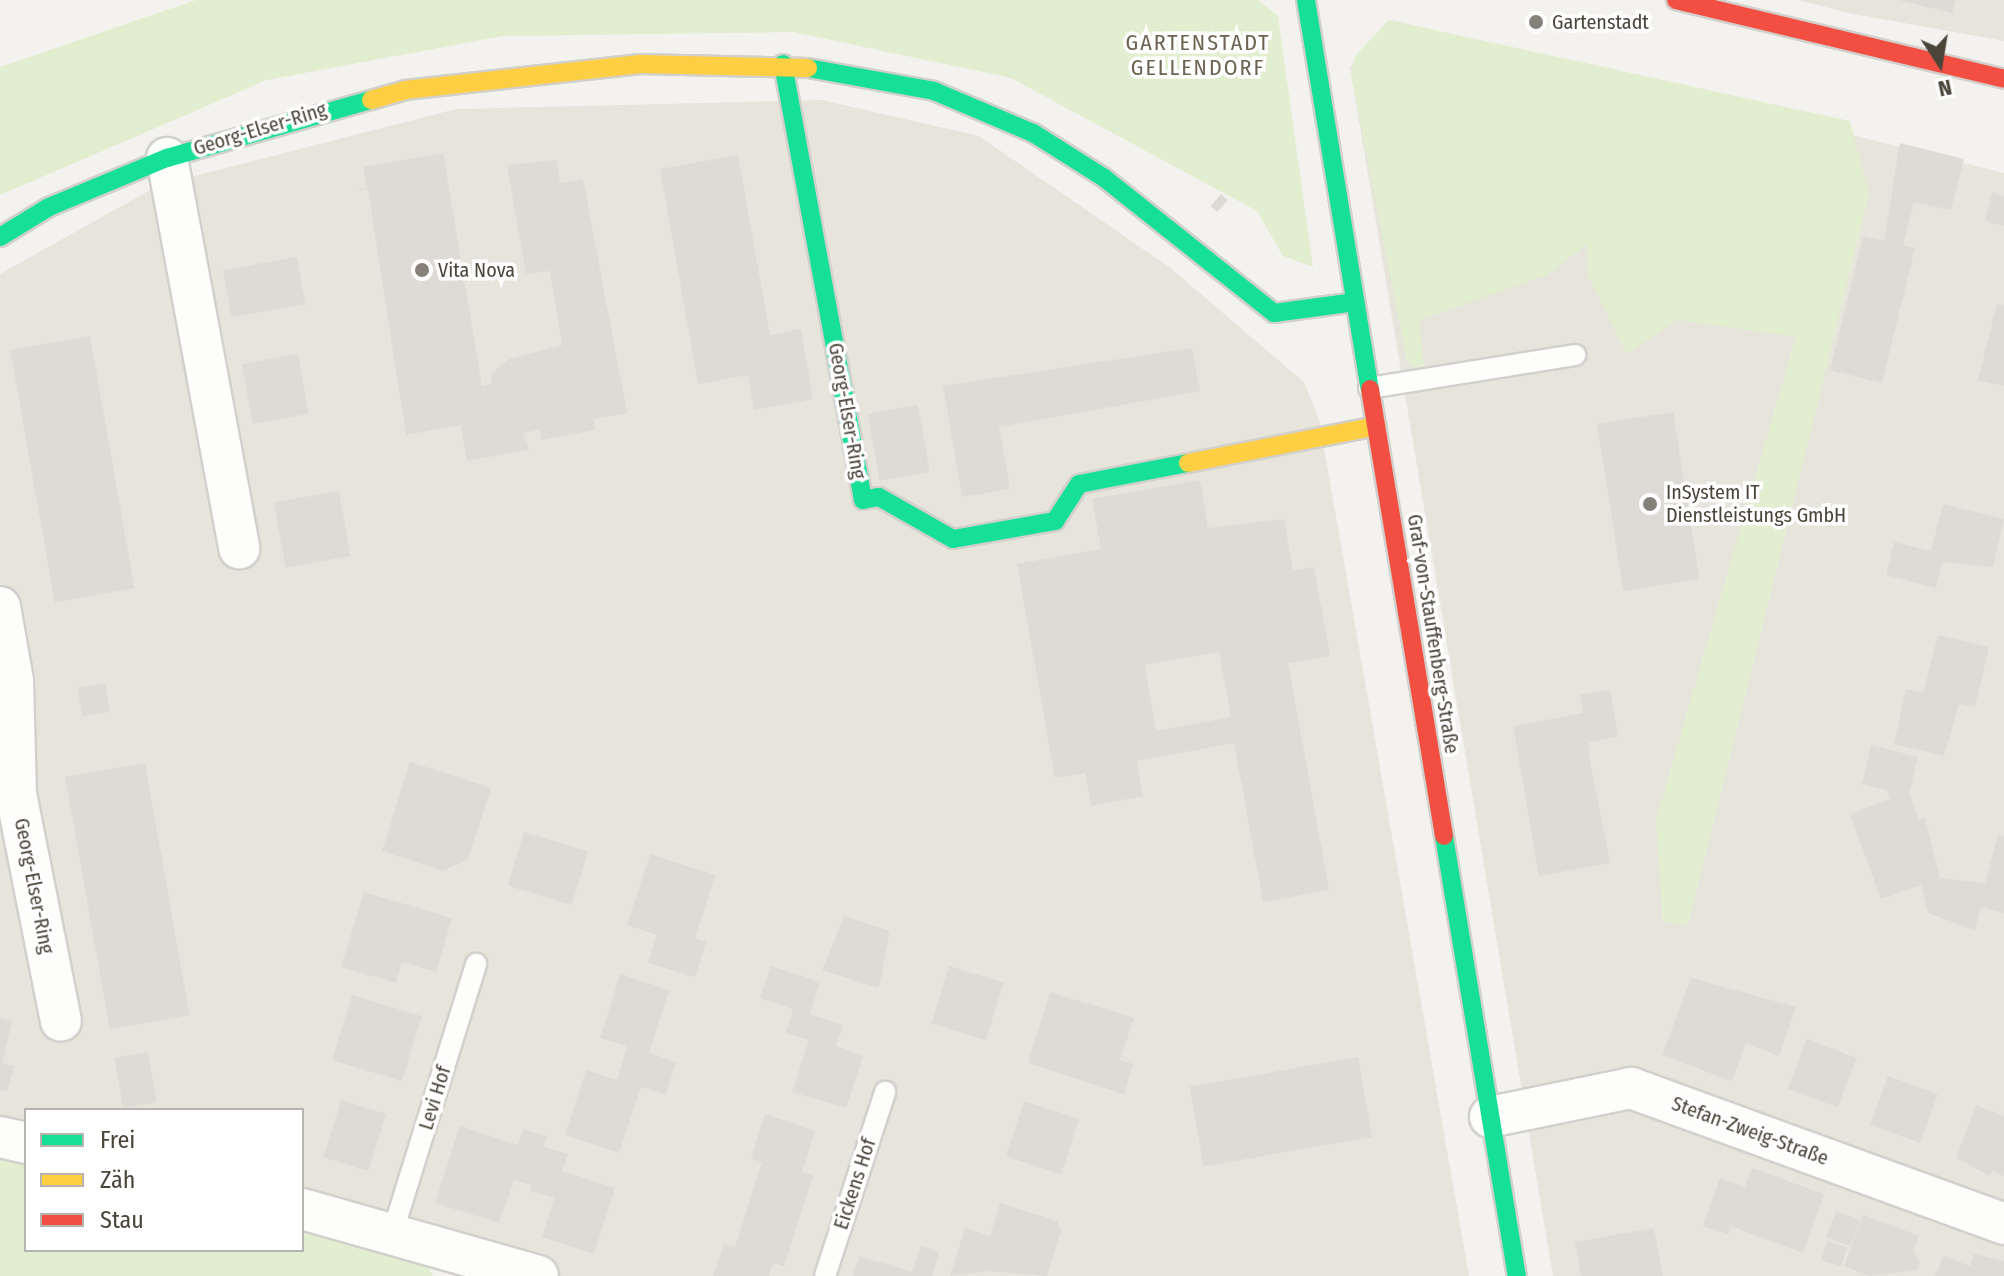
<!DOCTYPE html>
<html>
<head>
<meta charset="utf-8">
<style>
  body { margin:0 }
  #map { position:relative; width:2004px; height:1276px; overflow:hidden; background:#f4f2ee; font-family:"Fira Sans Condensed",sans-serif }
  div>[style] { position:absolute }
  .residential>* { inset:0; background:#e7e4dc }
  .green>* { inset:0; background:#e1eecf }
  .building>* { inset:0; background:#dedbd6; transform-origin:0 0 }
  .roads { filter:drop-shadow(2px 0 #d2d0cb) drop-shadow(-2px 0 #d2d0cb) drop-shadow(0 2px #d2d0cb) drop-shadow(0 -2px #d2d0cb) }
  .lane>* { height:20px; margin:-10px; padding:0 10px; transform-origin:10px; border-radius:10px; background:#fdfdfc }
  .street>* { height:40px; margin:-20px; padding:0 20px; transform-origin:20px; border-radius:20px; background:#fdfdfc }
  .fast>* { height:18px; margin:-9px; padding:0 9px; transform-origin:9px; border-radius:9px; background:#16e098 }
  .slow>* { height:18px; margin:-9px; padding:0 9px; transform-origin:9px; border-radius:9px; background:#ffcf43 }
  .jam>* { height:18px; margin:-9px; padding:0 9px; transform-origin:9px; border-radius:9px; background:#f24e42 }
  .dots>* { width:22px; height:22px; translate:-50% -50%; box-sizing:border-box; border:4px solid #fff; border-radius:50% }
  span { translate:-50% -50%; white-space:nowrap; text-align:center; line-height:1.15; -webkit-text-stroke:7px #fff; paint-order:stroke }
  .poi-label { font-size:20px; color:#4b4439 }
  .left { translate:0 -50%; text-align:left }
  .street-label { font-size:20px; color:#4b4439 }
  .neighbourhood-label { font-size:22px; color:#6e6250; letter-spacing:2px }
  .legend { position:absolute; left:24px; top:1108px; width:280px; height:144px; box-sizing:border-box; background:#fff; border:2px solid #b7b4b0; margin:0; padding:10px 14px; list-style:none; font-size:24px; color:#4b4439 }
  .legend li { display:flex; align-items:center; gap:16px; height:40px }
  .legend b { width:40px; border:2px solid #b7b4b0 }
  .north { position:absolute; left:1900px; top:24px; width:80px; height:80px; -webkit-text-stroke:6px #fff; paint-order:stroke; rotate:168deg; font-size:22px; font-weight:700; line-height:32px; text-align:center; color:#4b4439 }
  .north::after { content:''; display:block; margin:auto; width:28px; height:36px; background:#4b4439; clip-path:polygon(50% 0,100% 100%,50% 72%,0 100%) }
</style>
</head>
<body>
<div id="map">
  <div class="residential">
    <i style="clip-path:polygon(1798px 0,2004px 0,2004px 41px,1848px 13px)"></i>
    <i style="clip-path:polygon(1392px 20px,2004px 173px,2004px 1276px,1553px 1276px,1350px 67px)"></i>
    <i style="clip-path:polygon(822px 100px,979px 136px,1169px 267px,1304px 382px,1319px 419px,1469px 1276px,503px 1276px,302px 1214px,302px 1110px,26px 1110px,26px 1128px,0 1120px,0 274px,159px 185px,456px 109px)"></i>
  </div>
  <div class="green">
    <i style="clip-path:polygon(196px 0,1258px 0,1278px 16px,1313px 267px,1283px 256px,1257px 211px,1011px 78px,793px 32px,503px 36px,267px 80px,0 195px,0 67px)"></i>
    <i style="clip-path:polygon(1389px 20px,1850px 121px,1869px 195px,1688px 925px,1663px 921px,1656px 820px,1796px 337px,1677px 320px,1626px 354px,1588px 274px,1587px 244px,1547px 275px,1419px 320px,1424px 366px,1414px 367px,1407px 360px,1351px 75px,1355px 56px)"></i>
    <i style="clip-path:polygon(0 1149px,26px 1155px,26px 1250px,302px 1250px,302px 1221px,424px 1259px,433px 1276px,0 1276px)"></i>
  </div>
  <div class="building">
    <i style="clip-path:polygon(1898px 0,1955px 0,1952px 13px)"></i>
    <i style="clip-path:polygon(1900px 143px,1964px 159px,1951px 210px,1914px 202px,1903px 245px,1915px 248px,1882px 383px,1830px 370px,1863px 236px,1884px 241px)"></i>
    <i style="clip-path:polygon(443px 153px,482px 386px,492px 384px,491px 374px,509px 359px,562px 345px,550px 271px,526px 274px,507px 165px,556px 160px,560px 183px,583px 179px,627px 413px,593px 419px,595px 430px,541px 440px,540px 430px,523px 433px,529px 450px,467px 461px,461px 425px,406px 435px,368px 190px,358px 189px,367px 187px,363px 167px)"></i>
    <i style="clip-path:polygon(738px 155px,770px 335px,801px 329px,813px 399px,754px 410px,748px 375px,698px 384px,660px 169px)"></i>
    <i style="clip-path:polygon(1992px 193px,2004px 196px,2004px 226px,1985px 221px)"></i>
    <i style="left:1221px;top:194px;width:9px;height:16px;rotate:41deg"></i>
    <i style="left:297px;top:257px;width:48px;height:75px;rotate:80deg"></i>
    <i style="clip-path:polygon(1997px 304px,2004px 305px,2004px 386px,1978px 380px)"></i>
    <i style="left:90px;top:336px;width:256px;height:81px;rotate:80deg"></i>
    <i style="clip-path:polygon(1192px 348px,1200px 391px,999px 427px,1010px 489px,962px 497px,943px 386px)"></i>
    <i style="left:298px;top:354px;width:61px;height:57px;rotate:80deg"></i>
    <i style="left:918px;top:405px;width:68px;height:51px;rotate:80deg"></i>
    <i style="left:1673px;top:412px;width:169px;height:77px;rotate:81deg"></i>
    <i style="clip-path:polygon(evenodd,1200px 480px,1208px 528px,1284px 519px,1293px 571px,1314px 567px,1330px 656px,1288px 663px,1329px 890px,1263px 902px,1234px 743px,1137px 761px,1143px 796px,1091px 806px,1085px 773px,1055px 778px,1017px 564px,1101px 549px,1092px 499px,1200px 480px,1219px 652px,1231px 717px,1156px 731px,1145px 665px,1219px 652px)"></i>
    <i style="left:339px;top:491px;width:66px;height:66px;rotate:80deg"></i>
    <i style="clip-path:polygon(1943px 504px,2004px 519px,1993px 567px,1942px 562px,1936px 588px,1886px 575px,1894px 542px,1931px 551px)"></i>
    <i style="clip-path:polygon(1938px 635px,1989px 647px,1975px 707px,1959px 704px,1944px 756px,1894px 744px,1906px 689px,1923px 693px)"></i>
    <i style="left:105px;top:683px;width:29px;height:28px;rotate:80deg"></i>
    <i style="clip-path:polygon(1610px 690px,1618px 737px,1589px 742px,1589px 756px,1610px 863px,1539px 876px,1513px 726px,1583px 713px,1580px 695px)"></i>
    <i style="clip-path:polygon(1871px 745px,1918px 757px,1909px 793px,1919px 820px,1925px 818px,1940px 878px,1985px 883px,1998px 835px,2004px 836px,2004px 913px,1981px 907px,1975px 930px,1928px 913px,1921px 885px,1881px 899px,1850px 814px,1890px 799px,1887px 790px,1862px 784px)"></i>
    <i style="clip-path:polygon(410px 762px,491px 788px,468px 859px,443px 871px,382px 851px)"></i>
    <i style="left:145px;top:763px;width:256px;height:81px;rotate:80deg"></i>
    <i style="left:524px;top:832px;width:67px;height:56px;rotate:17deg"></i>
    <i style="clip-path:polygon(650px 854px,715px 875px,695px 938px,706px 942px,695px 977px,648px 963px,657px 935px,627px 925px)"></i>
    <i style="clip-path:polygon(364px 892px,452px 918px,436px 972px,402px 962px,396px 983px,341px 967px)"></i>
    <i style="clip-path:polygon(844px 916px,890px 931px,879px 988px,822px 970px)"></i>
    <i style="clip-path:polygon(771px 966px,820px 982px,810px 1014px,843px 1025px,836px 1046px,863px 1056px,846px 1108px,792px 1092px,809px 1040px,786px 1033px,793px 1009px,760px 998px)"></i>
    <i style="left:949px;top:966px;width:57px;height:60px;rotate:17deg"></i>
    <i style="clip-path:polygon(620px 974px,669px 990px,649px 1053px,676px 1062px,666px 1095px,641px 1087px,619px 1153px,565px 1135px,586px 1070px,617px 1080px,627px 1046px,600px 1038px)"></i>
    <i style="clip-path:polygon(1691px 978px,1796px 1007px,1779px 1056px,1746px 1043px,1732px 1081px,1662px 1055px)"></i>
    <i style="clip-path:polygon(1050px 992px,1134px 1018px,1120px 1060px,1133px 1064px,1124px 1094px,1028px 1063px)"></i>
    <i style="left:352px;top:995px;width:73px;height:68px;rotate:17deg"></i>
    <i style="clip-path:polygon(0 1018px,12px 1021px,2px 1063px,14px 1066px,7px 1092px,0 1090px)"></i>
    <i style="left:1807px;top:1039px;width:53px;height:53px;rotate:21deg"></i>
    <i style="left:148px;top:1052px;width:51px;height:34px;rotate:80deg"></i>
    <i style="left:1358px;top:1057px;width:81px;height:171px;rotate:80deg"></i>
    <i style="left:1888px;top:1076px;width:53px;height:52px;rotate:20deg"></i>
    <i style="left:341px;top:1100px;width:47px;height:60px;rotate:17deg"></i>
    <i style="left:1024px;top:1101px;width:58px;height:58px;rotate:18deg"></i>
    <i style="clip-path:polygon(1976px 1105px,2004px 1116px,2004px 1176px,1992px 1171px,1990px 1176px,1956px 1158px)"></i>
    <i style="clip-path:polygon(765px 1114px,815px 1131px,802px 1172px,813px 1176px,784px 1266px,773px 1263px,769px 1276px,713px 1276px,724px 1244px,735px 1247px,762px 1162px,751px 1159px)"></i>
    <i style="clip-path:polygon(460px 1126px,518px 1145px,523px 1129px,547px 1136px,544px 1147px,568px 1154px,562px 1171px,615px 1188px,594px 1254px,542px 1237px,554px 1198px,530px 1191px,531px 1185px,514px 1180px,499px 1223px,435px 1203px)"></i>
    <i style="clip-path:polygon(1752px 1168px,1824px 1194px,1803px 1253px,1731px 1226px,1728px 1234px,1703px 1226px,1720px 1178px,1745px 1187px)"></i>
    <i style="clip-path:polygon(1000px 1203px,1057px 1221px,1061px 1230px,1047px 1276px,987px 1271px,950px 1276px,965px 1228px,990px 1236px)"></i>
    <i style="left:1836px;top:1211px;width:26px;height:28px;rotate:21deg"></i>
    <i style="clip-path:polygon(1863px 1215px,1919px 1236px,1913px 1251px,1920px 1261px,1917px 1270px,1870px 1276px,1844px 1266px)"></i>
    <i style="clip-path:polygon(1654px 1228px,1663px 1276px,1581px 1276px,1575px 1242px)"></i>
    <i style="left:1827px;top:1241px;width:21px;height:20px;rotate:17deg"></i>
    <i style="clip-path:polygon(921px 1246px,939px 1252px,932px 1276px,853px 1276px,859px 1256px,912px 1272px)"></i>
    <i style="clip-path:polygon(1974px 1254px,2004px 1261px,2004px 1276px,1935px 1276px,1943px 1256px,1970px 1266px)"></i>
  </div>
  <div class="roads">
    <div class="lane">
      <i style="left:1369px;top:388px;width:209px;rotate:-9.1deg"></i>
      <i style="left:393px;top:1231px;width:280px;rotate:-72.7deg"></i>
      <i style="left:825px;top:1276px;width:194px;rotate:-71.9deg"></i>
    </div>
    <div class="street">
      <i style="left:167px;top:158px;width:397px;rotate:79.5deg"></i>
      <i style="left:0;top:607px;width:75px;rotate:80deg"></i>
      <i style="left:13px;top:681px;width:113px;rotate:88.5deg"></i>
      <i style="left:16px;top:794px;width:231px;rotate:78.8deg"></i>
      <i style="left:1490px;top:1117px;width:144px;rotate:-11.6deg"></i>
      <i style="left:1631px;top:1088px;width:397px;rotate:20deg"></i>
      <i style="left:0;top:1137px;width:27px;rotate:13deg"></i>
      <i style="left:302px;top:1209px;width:245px;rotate:15.8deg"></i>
    </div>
    <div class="fast">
      <i style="left:1306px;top:0;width:394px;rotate:80.7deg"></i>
      <i style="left:783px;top:64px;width:443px;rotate:79.6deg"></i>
      <i style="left:863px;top:500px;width:16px;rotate:-11deg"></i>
      <i style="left:879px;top:497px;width:85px;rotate:29.6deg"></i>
      <i style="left:953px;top:539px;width:104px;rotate:-10deg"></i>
      <i style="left:1055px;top:521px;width:44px;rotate:-57deg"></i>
      <i style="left:1079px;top:484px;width:111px;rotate:-10.9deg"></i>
      <i style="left:808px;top:68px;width:128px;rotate:10.3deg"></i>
      <i style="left:934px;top:91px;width:108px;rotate:23deg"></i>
      <i style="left:1033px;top:133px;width:83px;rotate:32.2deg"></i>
      <i style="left:1103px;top:177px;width:218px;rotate:38.5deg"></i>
      <i style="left:1274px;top:313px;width:82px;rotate:-7.7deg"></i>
      <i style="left:0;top:237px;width:57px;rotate:-31.5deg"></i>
      <i style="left:49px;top:207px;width:128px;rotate:-22.6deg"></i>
      <i style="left:167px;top:158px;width:212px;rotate:-15.9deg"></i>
      <i style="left:1444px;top:836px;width:446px;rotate:80.6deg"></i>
    </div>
    <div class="slow">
      <i style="left:371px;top:100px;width:35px;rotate:-16deg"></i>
      <i style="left:405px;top:90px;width:237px;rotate:-6.3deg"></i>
      <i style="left:641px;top:64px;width:167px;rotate:1.4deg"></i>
      <i style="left:1188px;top:463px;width:192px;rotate:-11.1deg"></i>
    </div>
    <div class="jam">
      <i style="left:1676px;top:0;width:337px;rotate:13.5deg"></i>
      <i style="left:1370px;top:389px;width:453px;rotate:80.6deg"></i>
    </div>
  </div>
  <div class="dots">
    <i style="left:1536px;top:22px;background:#868178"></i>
    <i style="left:422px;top:270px;background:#868178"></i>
    <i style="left:1650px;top:504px;background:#868178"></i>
  </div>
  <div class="poi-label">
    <span class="left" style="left:1552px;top:22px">Gartenstadt</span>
    <span class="left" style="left:438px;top:270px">Vita Nova</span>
    <span class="left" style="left:1666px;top:504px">InSystem IT<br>Dienstleistungs GmbH</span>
  </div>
  <div class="street-label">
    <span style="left:260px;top:129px;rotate:-17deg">Georg-Elser-Ring</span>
    <span style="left:847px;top:411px;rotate:80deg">Georg-Elser-Ring</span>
    <span style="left:1433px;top:634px;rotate:81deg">Graf-von-Stauffenberg-Straße</span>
    <span style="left:34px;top:886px;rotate:79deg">Georg-Elser-Ring</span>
    <span style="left:435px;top:1098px;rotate:-73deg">Levi Hof</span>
    <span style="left:1750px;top:1131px;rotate:20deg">Stefan-Zweig-Straße</span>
    <span style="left:855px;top:1184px;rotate:-72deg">Eickens Hof</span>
  </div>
  <div class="neighbourhood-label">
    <span style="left:1198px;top:55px">GARTENSTADT<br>GELLENDORF</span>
  </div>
  <ul class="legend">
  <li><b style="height:10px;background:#16e098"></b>Frei</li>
  <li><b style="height:10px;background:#ffcf43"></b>Zäh</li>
  <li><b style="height:10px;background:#f24e42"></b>Stau</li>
  </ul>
  <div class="north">N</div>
</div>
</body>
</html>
